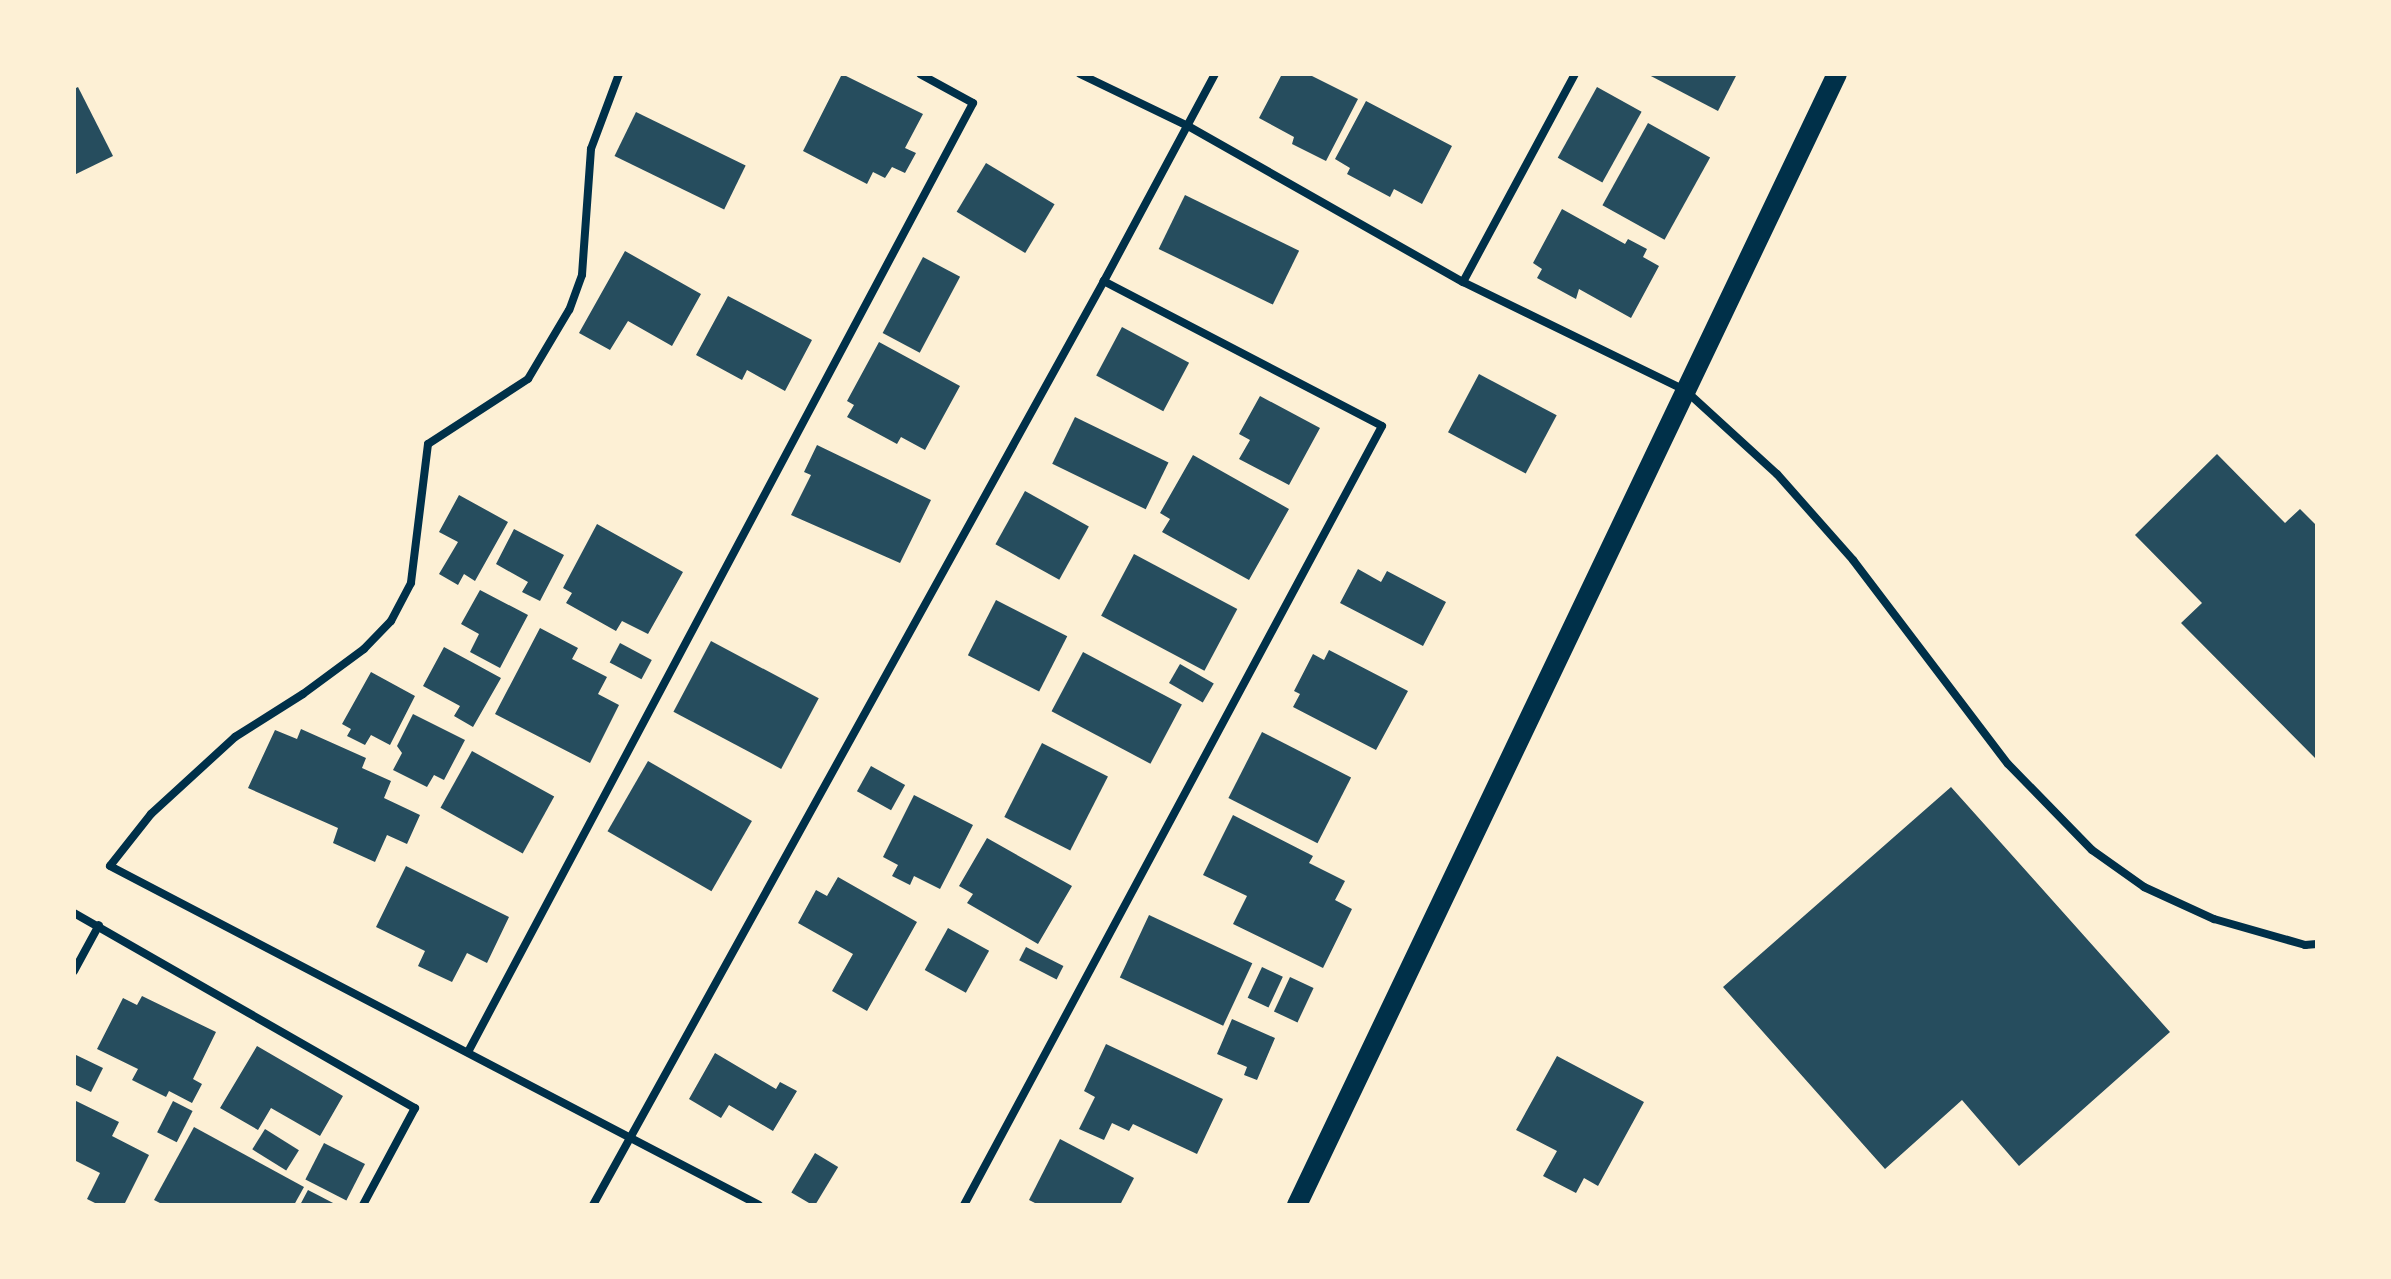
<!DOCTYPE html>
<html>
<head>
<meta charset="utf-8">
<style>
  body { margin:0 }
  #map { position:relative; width:2391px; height:1279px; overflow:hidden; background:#fdf0d5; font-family:Lato,sans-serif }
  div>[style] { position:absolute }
  .building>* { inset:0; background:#264d5e; transform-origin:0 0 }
  .minor>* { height:8px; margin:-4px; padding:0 4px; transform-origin:4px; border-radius:4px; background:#003049 }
  .primary>* { height:20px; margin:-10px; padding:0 10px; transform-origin:10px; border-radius:10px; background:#003049 }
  span { translate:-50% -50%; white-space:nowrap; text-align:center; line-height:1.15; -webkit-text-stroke:8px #fdf0d5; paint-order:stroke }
  .frame { position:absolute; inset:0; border:76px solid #fdf0d5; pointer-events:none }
</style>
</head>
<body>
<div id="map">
  <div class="building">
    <i style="clip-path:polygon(842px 74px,923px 114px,905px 148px,916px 153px,905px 173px,892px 167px,885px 178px,873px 172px,867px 184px,803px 151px)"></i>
    <i style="clip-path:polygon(1282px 74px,1308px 74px,1358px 99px,1326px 161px,1292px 144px,1294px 137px,1259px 118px)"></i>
    <i style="clip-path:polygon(1647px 74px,1737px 74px,1718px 111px)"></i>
    <i style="clip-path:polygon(78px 87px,113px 156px,74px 175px,74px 89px)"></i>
    <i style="left:1597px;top:87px;width:51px;height:81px;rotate:29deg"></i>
    <i style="clip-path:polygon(1366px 101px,1452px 146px,1422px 204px,1394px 189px,1390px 197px,1347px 174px,1350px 168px,1335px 159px)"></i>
    <i style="left:636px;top:112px;width:122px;height:49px;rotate:26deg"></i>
    <i style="left:1648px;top:123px;width:71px;height:94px;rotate:29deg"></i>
    <i style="left:986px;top:163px;width:80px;height:57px;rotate:31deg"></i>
    <i style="left:1185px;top:195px;width:127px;height:60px;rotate:26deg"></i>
    <i style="clip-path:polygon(1562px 209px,1625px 244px,1628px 239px,1647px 249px,1643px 257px,1659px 266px,1631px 318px,1579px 289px,1576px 299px,1537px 278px,1542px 269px,1533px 263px)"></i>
    <i style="clip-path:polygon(625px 251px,701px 294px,672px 346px,628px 321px,610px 350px,579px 333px)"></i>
    <i style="left:923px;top:257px;width:42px;height:86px;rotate:28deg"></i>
    <i style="clip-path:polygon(728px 296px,812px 340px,785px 391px,747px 370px,742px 380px,696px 355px)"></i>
    <i style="left:1122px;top:327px;width:76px;height:55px;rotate:28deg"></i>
    <i style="clip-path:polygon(879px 342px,960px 386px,925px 450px,901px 437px,897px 444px,847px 417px,854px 405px,847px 401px)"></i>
    <i style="left:1479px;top:374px;width:88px;height:66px;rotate:28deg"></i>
    <i style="clip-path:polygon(1260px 396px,1320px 428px,1289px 485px,1239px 459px,1250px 440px,1239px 434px)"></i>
    <i style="left:1075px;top:417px;width:104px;height:52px;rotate:26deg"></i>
    <i style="clip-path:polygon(817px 445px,931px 500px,900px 563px,791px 515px,811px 475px,804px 472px)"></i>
    <i style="clip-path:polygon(2217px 454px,2285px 523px,2300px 509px,2317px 526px,2317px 760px,2181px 623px,2202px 603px,2135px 535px)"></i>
    <i style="clip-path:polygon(1193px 455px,1289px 509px,1249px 580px,1162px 532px,1170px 519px,1160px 513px)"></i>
    <i style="left:1025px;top:491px;width:73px;height:61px;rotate:29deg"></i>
    <i style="clip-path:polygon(459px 495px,508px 522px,475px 581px,464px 574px,458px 585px,439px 574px,458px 542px,439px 532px)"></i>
    <i style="clip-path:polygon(597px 524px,683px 572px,648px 634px,622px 621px,616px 631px,566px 603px,572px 593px,563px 588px)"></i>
    <i style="clip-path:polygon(514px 529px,564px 555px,540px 601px,522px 592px,528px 582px,496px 564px)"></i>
    <i style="left:1134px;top:554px;width:117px;height:70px;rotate:28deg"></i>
    <i style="clip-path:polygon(1358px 569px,1381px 582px,1387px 571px,1446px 602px,1423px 646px,1340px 603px)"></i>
    <i style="clip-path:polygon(480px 590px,528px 615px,500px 668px,470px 652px,479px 634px,461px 624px)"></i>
    <i style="left:996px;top:600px;width:80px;height:62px;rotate:27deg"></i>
    <i style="clip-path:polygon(540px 628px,578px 648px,572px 659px,607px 677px,598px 694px,619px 705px,590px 763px,495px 714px)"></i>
    <i style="left:711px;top:641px;width:122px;height:80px;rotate:28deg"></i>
    <i style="left:620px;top:643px;width:36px;height:22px;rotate:28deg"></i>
    <i style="clip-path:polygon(444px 647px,501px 678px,473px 727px,454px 716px,460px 706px,423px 686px)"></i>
    <i style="clip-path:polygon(1329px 650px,1408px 691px,1376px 750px,1293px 707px,1300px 694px,1294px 691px,1313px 654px,1324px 660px)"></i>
    <i style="left:1083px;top:652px;width:112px;height:67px;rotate:28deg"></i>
    <i style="left:1180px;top:664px;width:39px;height:22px;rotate:30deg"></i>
    <i style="clip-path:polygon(371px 672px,415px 696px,390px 745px,371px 735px,365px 745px,347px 736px,351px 729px,342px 724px)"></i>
    <i style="clip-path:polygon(413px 714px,465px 740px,444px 780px,434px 775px,427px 787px,393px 770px,402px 753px,397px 746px)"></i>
    <i style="clip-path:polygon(301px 729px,366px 758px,362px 768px,391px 781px,384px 798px,420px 815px,407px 844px,387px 835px,375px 862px,333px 843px,338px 828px,248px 788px,275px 730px,297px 739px)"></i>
    <i style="left:1262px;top:732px;width:100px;height:74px;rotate:27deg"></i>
    <i style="left:1042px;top:743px;width:74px;height:83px;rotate:27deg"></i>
    <i style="left:472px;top:751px;width:94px;height:65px;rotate:29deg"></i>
    <i style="left:648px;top:761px;width:120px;height:81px;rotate:30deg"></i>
    <i style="left:871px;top:766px;width:39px;height:29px;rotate:29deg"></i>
    <i style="clip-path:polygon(1951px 787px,2170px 1032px,2019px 1166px,1962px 1100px,1885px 1169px,1723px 987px)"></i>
    <i style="clip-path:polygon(914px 795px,973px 825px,940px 889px,914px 876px,910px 885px,892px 876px,898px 865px,883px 857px)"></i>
    <i style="clip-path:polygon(1233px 815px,1313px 856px,1309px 863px,1345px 881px,1335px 900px,1352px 909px,1323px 968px,1233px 924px,1247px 896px,1203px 875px)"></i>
    <i style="clip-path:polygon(987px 838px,1072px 886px,1038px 944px,967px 903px,973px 894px,959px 886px)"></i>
    <i style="clip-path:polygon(406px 866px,509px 917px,487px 963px,467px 953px,452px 982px,418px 966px,425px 951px,376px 927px)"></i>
    <i style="clip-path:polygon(838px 877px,917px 922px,867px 1011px,832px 991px,853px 954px,798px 923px,816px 890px,827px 896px)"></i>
    <i style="left:1149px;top:915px;width:114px;height:69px;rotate:25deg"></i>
    <i style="left:948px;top:928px;width:47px;height:48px;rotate:29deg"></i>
    <i style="left:1026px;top:947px;width:42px;height:15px;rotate:27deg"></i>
    <i style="left:1262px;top:967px;width:23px;height:34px;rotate:25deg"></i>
    <i style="left:1290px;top:977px;width:26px;height:38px;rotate:25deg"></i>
    <i style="clip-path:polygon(142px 996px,216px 1032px,193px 1079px,202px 1084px,192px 1103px,169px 1091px,166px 1097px,132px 1080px,138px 1069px,97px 1049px,123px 998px,137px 1005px)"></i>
    <i style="clip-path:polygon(1232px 1019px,1275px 1038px,1257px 1080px,1244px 1075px,1247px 1067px,1217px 1054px)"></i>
    <i style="clip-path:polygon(1106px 1044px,1223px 1099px,1197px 1154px,1133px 1124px,1129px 1131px,1112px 1123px,1104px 1140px,1079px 1129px,1095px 1097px,1084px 1091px)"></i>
    <i style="clip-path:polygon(257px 1046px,343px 1096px,320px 1136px,271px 1108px,258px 1130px,220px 1108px)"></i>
    <i style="clip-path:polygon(715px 1053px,776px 1089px,780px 1082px,797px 1091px,773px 1131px,729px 1105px,721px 1118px,689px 1099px)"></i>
    <i style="clip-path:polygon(74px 1054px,103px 1068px,91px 1092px,74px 1084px)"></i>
    <i style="clip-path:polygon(1557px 1056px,1644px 1102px,1598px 1186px,1584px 1178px,1576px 1193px,1543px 1176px,1557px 1151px,1516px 1130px)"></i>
    <i style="clip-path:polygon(74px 1100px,119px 1122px,112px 1136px,149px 1155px,124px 1205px,99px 1205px,87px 1199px,100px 1173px,74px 1160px)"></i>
    <i style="left:173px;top:1101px;width:22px;height:35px;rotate:27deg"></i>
    <i style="clip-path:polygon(194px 1127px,304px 1187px,294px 1205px,164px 1205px,154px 1200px)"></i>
    <i style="left:265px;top:1129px;width:40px;height:24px;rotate:32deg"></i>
    <i style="clip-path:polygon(1060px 1139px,1134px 1178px,1120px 1205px,1039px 1205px,1029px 1200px)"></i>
    <i style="left:324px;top:1143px;width:46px;height:41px;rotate:27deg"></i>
    <i style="left:815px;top:1153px;width:27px;height:46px;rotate:31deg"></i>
    <i style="clip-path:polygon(308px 1190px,337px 1205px,300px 1205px)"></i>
  </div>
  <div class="minor">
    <i style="left:619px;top:74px;width:80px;rotate:110.5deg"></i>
    <i style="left:591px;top:149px;width:126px;rotate:94.1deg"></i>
    <i style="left:582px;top:275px;width:37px;rotate:110deg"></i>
    <i style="left:569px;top:310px;width:80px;rotate:120.7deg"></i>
    <i style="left:528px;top:379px;width:119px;rotate:147deg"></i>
    <i style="left:428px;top:444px;width:140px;rotate:97deg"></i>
    <i style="left:411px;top:583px;width:43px;rotate:117.8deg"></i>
    <i style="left:391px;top:621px;width:39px;rotate:134deg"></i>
    <i style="left:364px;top:649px;width:76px;rotate:143.6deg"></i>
    <i style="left:303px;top:694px;width:80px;rotate:147.7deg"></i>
    <i style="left:235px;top:737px;width:114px;rotate:137.5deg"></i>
    <i style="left:151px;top:814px;width:66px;rotate:128.3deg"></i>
    <i style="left:110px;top:866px;width:732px;rotate:27.58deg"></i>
    <i style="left:1080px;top:74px;width:120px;rotate:25.7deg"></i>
    <i style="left:1188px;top:126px;width:316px;rotate:29.6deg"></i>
    <i style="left:1463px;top:282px;width:248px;rotate:26deg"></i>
    <i style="left:1686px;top:391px;width:123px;rotate:42.4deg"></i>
    <i style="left:1777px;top:474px;width:115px;rotate:48.5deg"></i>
    <i style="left:1853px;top:560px;width:256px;rotate:52.8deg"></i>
    <i style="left:2008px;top:764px;width:120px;rotate:45.7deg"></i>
    <i style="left:2092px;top:850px;width:64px;rotate:35.4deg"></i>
    <i style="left:2144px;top:887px;width:77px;rotate:24.6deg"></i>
    <i style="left:2214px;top:919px;width:95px;rotate:15.9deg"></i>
    <i style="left:2305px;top:945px;width:12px;rotate:-5deg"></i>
    <i style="left:1463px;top:282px;width:236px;rotate:-61.7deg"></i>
    <i style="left:74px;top:913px;width:393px;rotate:29.8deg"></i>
    <i style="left:415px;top:1108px;width:110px;rotate:118.2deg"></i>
    <i style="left:74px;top:971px;width:52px;rotate:-61.5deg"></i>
    <i style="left:468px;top:1052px;width:1075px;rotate:-61.98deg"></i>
    <i style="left:973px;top:103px;width:60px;rotate:-151.3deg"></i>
    <i style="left:593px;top:1205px;width:1056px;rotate:-61.06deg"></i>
    <i style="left:1104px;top:281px;width:235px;rotate:-61.8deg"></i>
    <i style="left:964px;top:1205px;width:884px;rotate:-61.78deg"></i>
    <i style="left:1382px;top:426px;width:314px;rotate:-152.5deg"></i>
  </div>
  <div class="primary">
    <i style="left:1297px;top:1205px;width:1253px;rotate:-64.48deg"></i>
  </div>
  <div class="frame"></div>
</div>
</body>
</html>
